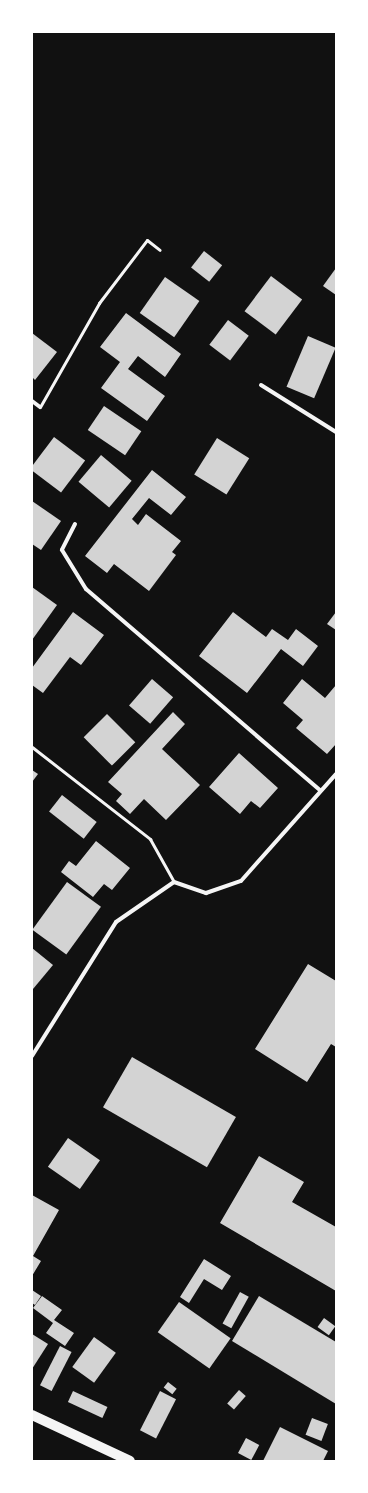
<!DOCTYPE html>
<html>
<head>
<meta charset="utf-8">
<style>
  body { margin:0 }
  #map { position:relative; width:368px; height:1493px; overflow:hidden; background:#111; font-family:Arial,sans-serif }
  div>[style] { position:absolute }
  .building>* { inset:0; background:#d3d3d3; transform-origin:0 0 }
  .service>* { height:3px; margin:-1.5px; padding:0 1.5px; transform-origin:1.5px; border-radius:1.5px; background:#f5f5f5 }
  .minor>* { height:4px; margin:-2px; padding:0 2px; transform-origin:2px; border-radius:2px; background:#f5f5f5 }
  .primary>* { height:10px; margin:-5px; padding:0 5px; transform-origin:5px; border-radius:5px; background:#f5f5f5 }
  span { translate:-50% -50%; white-space:nowrap; text-align:center; line-height:1.15; -webkit-text-stroke:4px #fff; paint-order:stroke }
  .frame { position:absolute; inset:0; border:33px solid #fff; pointer-events:none }
</style>
</head>
<body>
<div id="map">
  <div class="building">
    <i style="left:204px;top:251px;width:23px;height:21px;rotate:38deg"></i>
    <i style="clip-path:polygon(336px 268px,336px 295px,323px 286px)"></i>
    <i style="left:271px;top:276px;width:39px;height:44px;rotate:37deg"></i>
    <i style="left:165px;top:277px;width:42px;height:44px;rotate:35deg"></i>
    <i style="clip-path:polygon(126px 313px,181px 354px,165px 377px,138px 356px,128px 369px,165px 396px,147px 421px,101px 388px,120px 362px,100px 347px)"></i>
    <i style="left:228px;top:320px;width:26px;height:31px;rotate:37deg"></i>
    <i style="clip-path:polygon(32px 333px,57px 352px,35px 380px,32px 377px)"></i>
    <i style="left:308px;top:336px;width:30px;height:55px;rotate:23deg"></i>
    <i style="left:104px;top:406px;width:45px;height:29px;rotate:34deg"></i>
    <i style="left:54px;top:437px;width:39px;height:40px;rotate:37deg"></i>
    <i style="left:217px;top:438px;width:38px;height:43px;rotate:32deg"></i>
    <i style="left:101px;top:455px;width:40px;height:35px;rotate:40deg"></i>
    <i style="clip-path:polygon(152px 470px,186px 497px,171px 515px,149px 498px,132px 519px,138px 525px,146px 514px,181px 541px,172px 552px,176px 555px,149px 591px,114px 564px,107px 573px,85px 556px)"></i>
    <i style="clip-path:polygon(32px 501px,61px 521px,41px 550px,32px 544px)"></i>
    <i style="clip-path:polygon(32px 587px,57px 605px,32px 640px)"></i>
    <i style="clip-path:polygon(73px 612px,104px 635px,81px 665px,70px 657px,43px 693px,32px 685px,32px 668px)"></i>
    <i style="clip-path:polygon(233px 612px,266px 637px,272px 629px,288px 640px,296px 629px,318px 646px,303px 666px,281px 649px,247px 693px,199px 656px)"></i>
    <i style="clip-path:polygon(336px 612px,336px 630px,327px 624px)"></i>
    <i style="left:152px;top:679px;width:28px;height:35px;rotate:41deg"></i>
    <i style="clip-path:polygon(302px 679px,325px 698px,336px 685px,336px 744px,327px 754px,296px 728px,303px 720px,283px 703px)"></i>
    <i style="clip-path:polygon(173px 712px,185px 724px,162px 749px,200px 785px,166px 820px,144px 799px,130px 814px,116px 801px,122px 794px,108px 782px)"></i>
    <i style="left:107px;top:714px;width:40px;height:33px;rotate:45deg"></i>
    <i style="clip-path:polygon(239px 753px,278px 788px,260px 808px,251px 801px,240px 814px,209px 787px)"></i>
    <i style="clip-path:polygon(32px 770px,38px 774px,32px 782px)"></i>
    <i style="left:62px;top:795px;width:44px;height:21px;rotate:38deg"></i>
    <i style="clip-path:polygon(96px 841px,130px 868px,112px 890px,104px 884px,93px 897px,61px 872px,69px 861px,76px 866px)"></i>
    <i style="left:67px;top:882px;width:42px;height:59px;rotate:36deg"></i>
    <i style="clip-path:polygon(32px 948px,53px 965px,33px 989px,32px 988px)"></i>
    <i style="clip-path:polygon(308px 964px,336px 981px,336px 1047px,331px 1044px,307px 1082px,255px 1049px)"></i>
    <i style="left:132px;top:1057px;width:120px;height:58px;rotate:30deg"></i>
    <i style="left:68px;top:1138px;width:39px;height:35px;rotate:35deg"></i>
    <i style="clip-path:polygon(259px 1156px,304px 1182px,292px 1202px,336px 1227px,336px 1291px,220px 1223px)"></i>
    <i style="clip-path:polygon(32px 1195px,59px 1210px,33px 1256px,41px 1261px,32px 1276px)"></i>
    <i style="clip-path:polygon(204px 1259px,231px 1276px,222px 1290px,204px 1279px,189px 1303px,180px 1297px)"></i>
    <i style="clip-path:polygon(32px 1290px,41px 1296px,35px 1305px,32px 1303px)"></i>
    <i style="left:240px;top:1292px;width:10px;height:36px;rotate:29deg"></i>
    <i style="clip-path:polygon(42px 1296px,62px 1310px,54px 1320px,74px 1333px,65px 1346px,46px 1333px,53px 1323px,33px 1308px)"></i>
    <i style="clip-path:polygon(259px 1296px,336px 1342px,336px 1404px,232px 1341px)"></i>
    <i style="left:179px;top:1302px;width:63px;height:37px;rotate:35deg"></i>
    <i style="left:324px;top:1318px;width:14px;height:11px;rotate:36deg"></i>
    <i style="clip-path:polygon(32px 1334px,48px 1344px,32px 1369px)"></i>
    <i style="left:94px;top:1337px;width:27px;height:37px;rotate:36deg"></i>
    <i style="left:60px;top:1346px;width:13px;height:44px;rotate:27deg"></i>
    <i style="left:168px;top:1382px;width:11px;height:7px;rotate:38deg"></i>
    <i style="left:239px;top:1390px;width:9px;height:18px;rotate:41deg"></i>
    <i style="left:73px;top:1391px;width:38px;height:12px;rotate:25deg"></i>
    <i style="left:160px;top:1391px;width:18px;height:44px;rotate:27deg"></i>
    <i style="left:312px;top:1418px;width:17px;height:18px;rotate:21deg"></i>
    <i style="clip-path:polygon(280px 1427px,328px 1451px,323px 1461px,263px 1461px)"></i>
    <i style="left:246px;top:1438px;width:15px;height:17px;rotate:28deg"></i>
  </div>
  <div class="service">
    <i style="left:40px;top:407px;width:120px;rotate:-60.4deg"></i>
    <i style="left:99px;top:303px;width:79px;rotate:-52.7deg"></i>
    <i style="left:147px;top:240px;width:16px;rotate:38deg"></i>
    <i style="left:32px;top:747px;width:150px;rotate:37.9deg"></i>
    <i style="left:150px;top:839px;width:49px;rotate:60.8deg"></i>
  </div>
  <div class="minor">
    <i style="left:261px;top:385px;width:89px;rotate:32.1deg"></i>
    <i style="left:32px;top:401px;width:10px;rotate:37deg"></i>
    <i style="left:75px;top:524px;width:29px;rotate:117deg"></i>
    <i style="left:62px;top:550px;width:46px;rotate:58.4deg"></i>
    <i style="left:86px;top:589px;width:308px;rotate:40.7deg"></i>
    <i style="left:32px;top:1056px;width:158px;rotate:-57.9deg"></i>
    <i style="left:116px;top:922px;width:70px;rotate:-34.6deg"></i>
    <i style="left:174px;top:882px;width:34px;rotate:19deg"></i>
    <i style="left:206px;top:893px;width:37px;rotate:-19deg"></i>
    <i style="left:241px;top:881px;width:143px;rotate:-48.4deg"></i>
  </div>
  <div class="primary">
    <i style="left:32px;top:1415px;width:108px;rotate:25.1deg"></i>
  </div>
  <div class="frame"></div>
</div>
</body>
</html>
